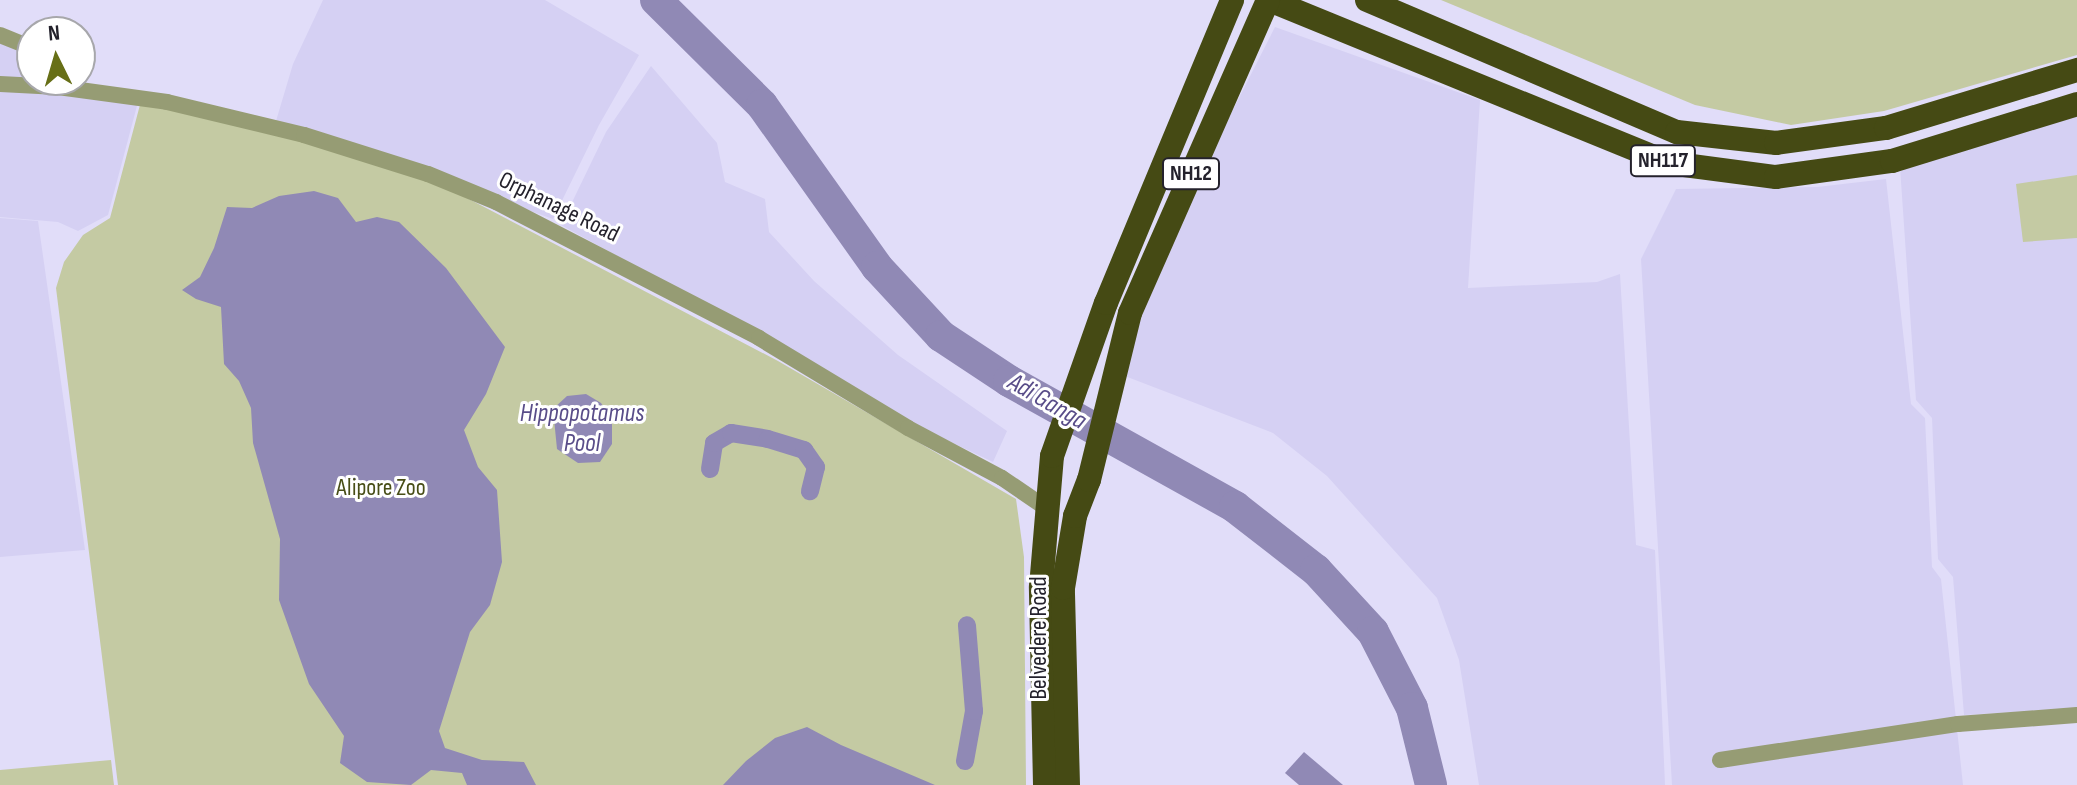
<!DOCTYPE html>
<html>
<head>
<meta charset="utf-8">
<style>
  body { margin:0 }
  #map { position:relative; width:2077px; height:785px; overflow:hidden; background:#e1ddf9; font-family:"Sofia Sans Condensed",sans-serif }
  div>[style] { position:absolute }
  .built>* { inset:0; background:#d5d0f3 }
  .green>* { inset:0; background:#c4caa3 }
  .water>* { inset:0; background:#9089b5 }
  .canal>* { height:18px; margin:-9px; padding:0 9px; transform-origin:9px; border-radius:9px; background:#9089b5 }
  .river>* { height:32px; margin:-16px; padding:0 16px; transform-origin:16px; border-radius:16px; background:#9089b5 }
  .street>* { height:16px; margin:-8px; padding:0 8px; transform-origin:8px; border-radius:8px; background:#969c74 }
  .highway>* { height:24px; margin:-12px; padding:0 12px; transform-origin:12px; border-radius:12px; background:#454a14 }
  span { translate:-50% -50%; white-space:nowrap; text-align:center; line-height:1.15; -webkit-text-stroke:6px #fff; paint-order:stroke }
  .shield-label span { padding:2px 6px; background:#fff; border:2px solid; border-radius:6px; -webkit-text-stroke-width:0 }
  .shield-label { font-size:22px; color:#24222c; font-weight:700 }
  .street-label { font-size:24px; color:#24222c }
  .park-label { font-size:24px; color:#484e17 }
  .water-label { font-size:26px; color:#594d89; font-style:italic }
  .north { position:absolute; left:16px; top:16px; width:80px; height:80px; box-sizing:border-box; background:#fff; border:2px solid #a7a7ab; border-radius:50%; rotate:355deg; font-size:22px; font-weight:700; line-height:32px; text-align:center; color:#24222c }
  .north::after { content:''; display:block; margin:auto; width:28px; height:36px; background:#676f17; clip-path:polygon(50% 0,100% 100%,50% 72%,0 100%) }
</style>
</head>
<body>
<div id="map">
  <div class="built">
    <i style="clip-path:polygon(323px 0,545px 0,639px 55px,599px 125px,553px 219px,276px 121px,293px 64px)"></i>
    <i style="clip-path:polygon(1275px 27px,1480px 100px,1468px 288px,1597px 282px,1620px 274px,1636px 545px,1655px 550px,1665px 785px,1479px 785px,1459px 660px,1437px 598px,1327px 476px,1273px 433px,1117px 373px,1184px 206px)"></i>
    <i style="clip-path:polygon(0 39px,32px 53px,32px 80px,0 79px)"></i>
    <i style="clip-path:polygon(651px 66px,717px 143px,725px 182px,765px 199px,769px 232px,814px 281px,898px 355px,1007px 431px,993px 462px,909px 422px,801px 357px,561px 225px,606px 132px)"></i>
    <i style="clip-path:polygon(0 87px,138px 102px,108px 215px,78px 231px,58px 222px,0 217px)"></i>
    <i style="clip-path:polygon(2077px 113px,2077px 708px,1964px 715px,1953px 577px,1938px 559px,1932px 418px,1916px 400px,1900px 167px)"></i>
    <i style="clip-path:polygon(1886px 179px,1911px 404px,1925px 418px,1932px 567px,1941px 579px,1963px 785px,1672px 785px,1641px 259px,1676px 189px,1817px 187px)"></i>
    <i style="clip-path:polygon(0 218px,38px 221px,85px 550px,0 557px)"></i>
  </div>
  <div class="green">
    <i style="clip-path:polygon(1441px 0,2077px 0,2077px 55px,1884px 111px,1791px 125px,1695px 105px)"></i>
    <i style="clip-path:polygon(141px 101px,170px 105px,425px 176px,778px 361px,1016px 499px,1024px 557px,1026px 785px,118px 785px,56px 288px,64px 262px,83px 235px,110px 218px)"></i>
    <i style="clip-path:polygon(2077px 175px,2077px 238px,2023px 242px,2016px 184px)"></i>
    <i style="clip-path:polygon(111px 760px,114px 785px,0 785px,0 770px)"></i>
  </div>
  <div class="water">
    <i style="clip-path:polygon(314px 191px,338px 198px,356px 222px,377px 217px,399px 222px,446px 268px,505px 347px,486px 394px,464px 430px,478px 467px,497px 490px,502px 562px,490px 605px,470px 632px,439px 731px,445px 748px,482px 760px,524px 762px,536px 785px,467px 785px,462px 773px,431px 770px,411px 785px,367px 782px,340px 763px,344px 736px,309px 684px,279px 600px,280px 539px,253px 443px,251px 408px,239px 381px,224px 364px,221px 307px,196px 299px,182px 290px,200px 277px,214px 248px,227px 207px,252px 208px,279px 196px)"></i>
    <i style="clip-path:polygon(586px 394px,601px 403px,612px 419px,612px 444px,600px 462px,578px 463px,557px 449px,553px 409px,567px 396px)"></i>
    <i style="clip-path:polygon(807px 727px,841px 745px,935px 785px,723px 785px,746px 761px,775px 738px)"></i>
    <i style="clip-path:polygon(1304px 752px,1343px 785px,1299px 785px,1285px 773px)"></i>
  </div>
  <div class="canal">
    <i style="left:710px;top:469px;width:26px;rotate:-81deg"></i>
    <i style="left:714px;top:443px;width:20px;rotate:-30deg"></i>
    <i style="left:731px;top:433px;width:37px;rotate:9deg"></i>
    <i style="left:768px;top:439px;width:38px;rotate:17deg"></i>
    <i style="left:804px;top:450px;width:21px;rotate:55deg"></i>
    <i style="left:816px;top:467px;width:25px;rotate:104deg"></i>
    <i style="left:965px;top:761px;width:51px;rotate:-79.8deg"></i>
    <i style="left:974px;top:711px;width:86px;rotate:-94.7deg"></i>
  </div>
  <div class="river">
    <i style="left:656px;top:0;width:149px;rotate:44.7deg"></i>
    <i style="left:762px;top:105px;width:199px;rotate:54.6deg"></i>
    <i style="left:877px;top:267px;width:94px;rotate:47.2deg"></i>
    <i style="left:941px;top:336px;width:82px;rotate:33.5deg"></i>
    <i style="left:1009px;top:381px;width:259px;rotate:29.1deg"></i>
    <i style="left:1235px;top:507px;width:103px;rotate:37.9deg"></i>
    <i style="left:1316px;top:570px;width:84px;rotate:47.4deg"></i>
    <i style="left:1373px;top:632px;width:85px;rotate:62.8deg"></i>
    <i style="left:1412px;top:708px;width:79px;rotate:76.1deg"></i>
  </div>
  <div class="street">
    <i style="left:0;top:35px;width:35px;rotate:22deg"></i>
    <i style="left:0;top:84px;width:58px;rotate:3deg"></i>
    <i style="left:58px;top:87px;width:110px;rotate:7.8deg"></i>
    <i style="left:167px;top:102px;width:141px;rotate:13.5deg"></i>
    <i style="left:304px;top:135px;width:130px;rotate:17.5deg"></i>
    <i style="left:428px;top:174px;width:74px;rotate:22.4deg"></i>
    <i style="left:496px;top:202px;width:296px;rotate:27.3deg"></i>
    <i style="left:759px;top:338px;width:174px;rotate:31.1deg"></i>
    <i style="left:908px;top:428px;width:106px;rotate:28deg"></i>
    <i style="left:1002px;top:478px;width:53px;rotate:34.3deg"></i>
    <i style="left:1720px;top:760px;width:241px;rotate:-8.6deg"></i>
    <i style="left:1958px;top:724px;width:119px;rotate:-4.3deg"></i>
  </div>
  <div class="highway">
    <i style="left:1269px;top:0;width:432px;rotate:22.2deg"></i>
    <i style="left:1669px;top:163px;width:108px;rotate:7.5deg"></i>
    <i style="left:1776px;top:177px;width:117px;rotate:-7.9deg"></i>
    <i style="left:1892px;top:161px;width:194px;rotate:-17.1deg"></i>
    <i style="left:1367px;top:0;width:337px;rotate:23.1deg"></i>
    <i style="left:1677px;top:132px;width:100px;rotate:6.3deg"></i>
    <i style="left:1776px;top:143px;width:111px;rotate:-7.8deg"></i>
    <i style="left:1886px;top:128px;width:200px;rotate:-16.9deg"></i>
    <i style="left:1045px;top:785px;width:198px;rotate:-91.2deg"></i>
    <i style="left:1041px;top:587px;width:131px;rotate:-85.2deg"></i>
    <i style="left:1052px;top:456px;width:162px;rotate:-70.6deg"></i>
    <i style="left:1106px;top:303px;width:328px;rotate:-67.4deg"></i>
    <i style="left:1068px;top:785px;width:197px;rotate:-91.5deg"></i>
    <i style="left:1063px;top:588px;width:73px;rotate:-80.5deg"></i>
    <i style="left:1075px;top:516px;width:39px;rotate:-69deg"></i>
    <i style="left:1089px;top:480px;width:172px;rotate:-76.2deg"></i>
    <i style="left:1130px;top:313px;width:342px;rotate:-66.2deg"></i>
  </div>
  <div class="shield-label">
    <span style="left:1663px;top:161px">NH117</span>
    <span style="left:1191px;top:174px">NH12</span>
  </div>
  <div class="street-label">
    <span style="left:559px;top:207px;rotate:26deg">Orphanage Road</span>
    <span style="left:1039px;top:638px;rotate:-90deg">Belvedere Road</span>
  </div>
  <div class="park-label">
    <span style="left:381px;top:488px">Alipore Zoo</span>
  </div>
  <div class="water-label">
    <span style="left:1047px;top:402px;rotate:30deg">Adi Ganga</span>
    <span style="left:582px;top:429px">Hippopotamus<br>Pool</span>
  </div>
  <div class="north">N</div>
</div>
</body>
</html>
